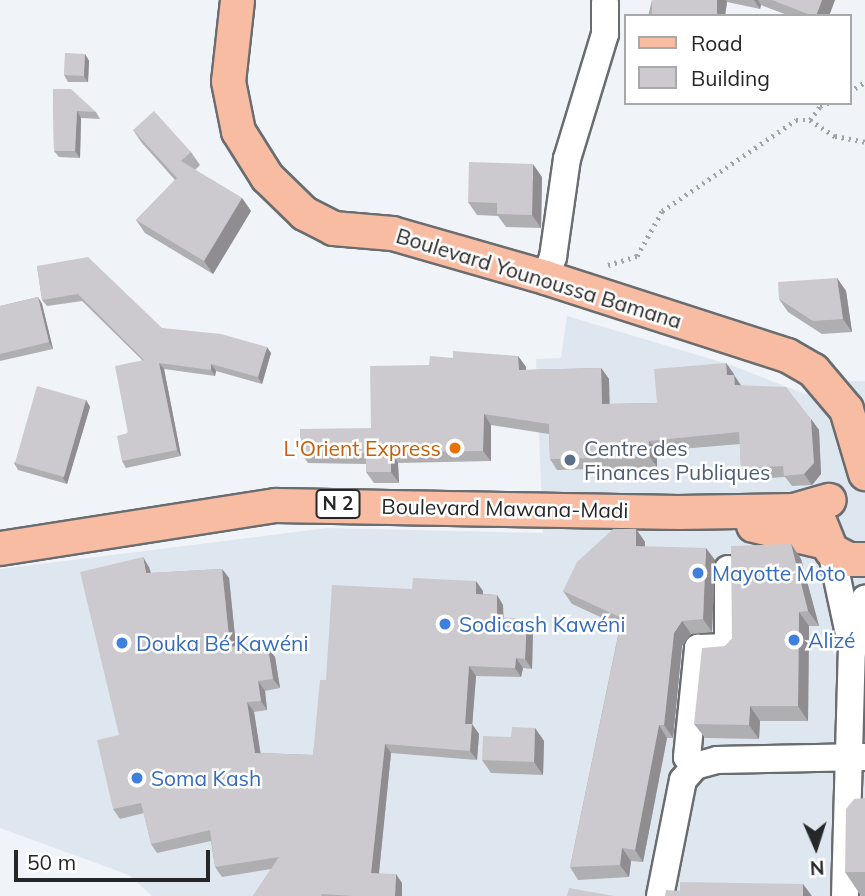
<!DOCTYPE html>
<html>
<head>
<meta charset="utf-8">
<style>
  body { margin:0 }
  #map { position:relative; width:865px; height:896px; overflow:hidden; background:#f0f3f7; font-family:Mulish,sans-serif }
  div>[style] { position:absolute }
  .built>* { inset:0; background:#dee7f0 }
  .path>* { height:4.5px; margin-top:-2.25px; transform-origin:0; background:repeating-linear-gradient(90deg,#a1a4a6 0 2px,transparent 0 7px) }
  .roads { filter:drop-shadow(2px 0 #6a6d70) drop-shadow(-2px 0 #6a6d70) drop-shadow(0 2px #6a6d70) drop-shadow(0 -2px #6a6d70) }
  .minor>* { height:26px; margin:-13px; padding:0 13px; transform-origin:13px; border-radius:13px; background:#fff }
  .major>* { height:33px; margin:-16.5px; padding:0 16.5px; transform-origin:16.5px; border-radius:16.5px; background:#f7bca1 }
  .wall>* { inset:0; background:#afaeb1 }
  .shaded-wall>* { inset:0; background:#8f8d90 }
  .building>* { inset:0; background:#cccace; transform-origin:0 0 }
  .dots>* { width:19px; height:19px; translate:-50% -50%; box-sizing:border-box; border:4px solid #fff; border-radius:50% }
  span { translate:-50% -50%; white-space:nowrap; text-align:center; line-height:1.15; -webkit-text-stroke:5px #fff; paint-order:stroke }
  .shield-label span { padding:2px 5px; background:#fff; border:2px solid; border-radius:5px; -webkit-text-stroke-width:0 }
  .shield-label { font-size:19px; color:#252728; font-weight:700 }
  .street-label { font-size:21px; color:#252728 }
  .food-label { font-size:21px; color:#c56008 }
  .right { translate:-100% -50%; text-align:right }
  .service-label { font-size:21px; color:#4e5e75 }
  .left { translate:0 -50%; text-align:left }
  .shop-label { font-size:21px; color:#366cbe }
  .legend { position:absolute; left:624px; top:14px; width:228px; height:91px; box-sizing:border-box; background:#fff; border:2px solid #a8a9a9; margin:0; padding:9px 12px; list-style:none; font-size:21px; color:#252728 }
  .legend li { display:flex; align-items:center; gap:14px; height:35px }
  .legend b { width:35px; border:2px solid #a8a9a9 }
  .north { position:absolute; left:781px; top:812px; width:70px; height:70px; -webkit-text-stroke:5px #fff; paint-order:stroke; rotate:177deg; font-size:19px; font-weight:700; line-height:28px; text-align:center; color:#252728 }
  .north::after { content:''; display:block; margin:auto; width:24px; height:32px; background:#252728; clip-path:polygon(50% 0,100% 100%,50% 72%,0 100%) }
  .scale { position:absolute; left:14px; top:850px; width:196px; height:32px; box-sizing:border-box; border:4px solid #252728; border-top:0; padding-left:9px; font-size:21px; line-height:24px; white-space:nowrap; color:#252728; -webkit-text-stroke:5px #fff; paint-order:stroke }
</style>
</head>
<body>
<div id="map">
  <div class="built">
    <i style="clip-path:polygon(567px 316px,731px 365px,805px 394px,844px 381px,865px 381px,865px 896px,152px 896px,129px 875px,0 828px,0 569px,327px 528px,543px 533px,536px 359px,561px 358px)"></i>
  </div>
  <div class="path">
    <i style="left:849px;top:92px;width:19px;rotate:-32deg"></i>
    <i style="left:810px;top:120px;width:17px;rotate:-54deg"></i>
    <i style="left:820px;top:106px;width:9px;rotate:-21deg"></i>
    <i style="left:608px;top:265px;width:30px;rotate:-17deg"></i>
    <i style="left:637px;top:256px;width:51px;rotate:-60.9deg"></i>
    <i style="left:662px;top:211px;width:162px;rotate:-34.2deg"></i>
    <i style="left:796px;top:120px;width:14px"></i>
    <i style="left:810px;top:120px;width:30px;rotate:33deg"></i>
    <i style="left:835px;top:136px;width:31px;rotate:11deg"></i>
  </div>
  <div class="roads">
    <div class="minor">
      <i style="left:545px;top:277px;width:22px;rotate:-68deg"></i>
      <i style="left:553px;top:257px;width:99px;rotate:-81.9deg"></i>
      <i style="left:567px;top:159px;width:131px;rotate:-73.1deg"></i>
      <i style="left:605px;top:34px;width:32px;rotate:-90deg"></i>
      <i style="left:831px;top:550px;width:95px;rotate:77.9deg"></i>
      <i style="left:695px;top:766px;width:12px;rotate:-132deg"></i>
      <i style="left:687px;top:757px;width:110px;rotate:-84.2deg"></i>
      <i style="left:698px;top:648px;width:30px;rotate:-2deg"></i>
      <i style="left:728px;top:647px;width:78px;rotate:-90deg"></i>
      <i style="left:660px;top:896px;width:118px;rotate:-78.8deg"></i>
      <i style="left:683px;top:780px;width:18px;rotate:-49deg"></i>
      <i style="left:695px;top:766px;width:23px;rotate:-15deg"></i>
      <i style="left:717px;top:760px;width:148px;rotate:-1.2deg"></i>
      <i style="left:845px;top:896px;width:244px;rotate:-88.4deg"></i>
      <i style="left:852px;top:652px;width:55px;rotate:-76.2deg"></i>
    </div>
    <div class="major">
      <i style="left:237px;top:0;width:81px;rotate:96.3deg"></i>
      <i style="left:228px;top:81px;width:51px;rotate:78.7deg"></i>
      <i style="left:238px;top:131px;width:54px;rotate:57.8deg"></i>
      <i style="left:267px;top:177px;width:52px;rotate:44.2deg"></i>
      <i style="left:304px;top:213px;width:33px;rotate:27deg"></i>
      <i style="left:333px;top:228px;width:59px;rotate:4.8deg"></i>
      <i style="left:392px;top:233px;width:159px;rotate:16deg"></i>
      <i style="left:545px;top:277px;width:254px;rotate:17.9deg"></i>
      <i style="left:787px;top:355px;width:30px;rotate:30deg"></i>
      <i style="left:813px;top:370px;width:51px;rotate:49.8deg"></i>
      <i style="left:846px;top:409px;width:67px;rotate:73.5deg"></i>
      <i style="left:820px;top:523px;width:29px;rotate:68deg"></i>
      <i style="left:831px;top:550px;width:20px;rotate:27deg"></i>
      <i style="left:849px;top:559px;width:16px"></i>
      <i style="left:753px;top:525px;width:74px;rotate:13.3deg"></i>
      <i style="left:0;top:548px;width:278px;rotate:-8.9deg"></i>
      <i style="left:275px;top:505px;width:403px;rotate:1deg"></i>
      <i style="left:678px;top:512px;width:115px;rotate:-1deg"></i>
      <i style="left:793px;top:510px;width:37px;rotate:-16deg"></i>
    </div>
  </div>
  <div class="wall">
    <i style="clip-path:polygon(652px 0,835px 0,829px 16px,790px 16px,761px 5px,760px 9px,727px 2px,725px 16px,648px 16px)"></i>
    <i style="clip-path:polygon(85px 54px,89px 61px,88px 82px,68px 82px,64px 75px)"></i>
    <i style="clip-path:polygon(53px 89px,96px 112px,100px 119px,81px 118px,80px 158px,59px 157px,54px 151px)"></i>
    <i style="clip-path:polygon(133px 130px,191px 152px,200px 165px,195px 170px,242px 198px,251px 211px,213px 274px,145px 233px,136px 220px,175px 180px,142px 143px)"></i>
    <i style="clip-path:polygon(542px 177px,541px 228px,506px 227px,498px 216px,477px 215px,468px 202px)"></i>
    <i style="clip-path:polygon(37px 266px,162px 328px,271px 353px,262px 384px,216px 371px,215px 376px,164px 369px,181px 456px,126px 468px,122px 461px,142px 360px,82px 301px,47px 306px,42px 300px)"></i>
    <i style="clip-path:polygon(837px 278px,846px 291px,852px 332px,822px 334px,788px 312px,779px 299px)"></i>
    <i style="clip-path:polygon(38px 297px,42px 304px,53px 349px,0 361px,0 306px)"></i>
    <i style="clip-path:polygon(518px 356px,526px 367px,526px 370px,601px 368px,609px 379px,609px 404px,657px 403px,726px 363px,741px 385px,811px 419px,819px 430px,821px 474px,812px 485px,792px 486px,785px 477px,749px 479px,741px 468px,740px 444px,657px 451px,657px 467px,557px 470px,550px 459px,549px 434px,491px 425px,491px 461px,398px 463px,399px 483px,374px 483px,366px 472px,366px 464px,308px 463px,300px 452px,371px 428px,429px 365px,453px 358px)"></i>
    <i style="clip-path:polygon(86px 400px,90px 407px,67px 484px,18px 470px,14px 463px)"></i>
    <i style="clip-path:polygon(636px 529px,645px 542px,645px 547px,715px 560px,712px 632px,691px 634px,682px 646px,673px 738px,667px 738px,643px 862px,631px 861px,629px 877px,578px 880px,570px 867px,620px 626px,572px 604px,563px 591px)"></i>
    <i style="clip-path:polygon(791px 544px,801px 559px,819px 626px,809px 626px,808px 721px,760px 721px,759px 739px,705px 738px,694px 724px,725px 646px,732px 639px)"></i>
    <i style="clip-path:polygon(149px 567px,151px 573px,222px 569px,229px 578px,236px 646px,257px 650px,268px 648px,275px 657px,280px 688px,265px 691px,267px 710px,254px 712px,260px 753px,313px 755px,326px 680px,412px 589px,483px 591px,483px 594px,497px 595px,503px 605px,503px 618px,533px 629px,532px 669px,523px 668px,521px 677px,476px 676px,472px 724px,479px 734px,477px 760px,391px 753px,379px 873px,402px 883px,402px 896px,253px 896px,271px 869px,222px 877px,215px 867px,211px 841px,157px 853px,151px 844px,144px 813px,120px 819px,113px 809px,119px 735px)"></i>
    <i style="clip-path:polygon(535px 728px,544px 741px,543px 775px,491px 773px,482px 760px,511px 737px)"></i>
    <i style="clip-path:polygon(865px 798px,865px 896px,861px 896px,845px 872px)"></i>
  </div>
  <div class="shaded-wall">
    <i style="clip-path:polygon(717px 0,726px 0,727px 2px,725px 16px,715px 16px)"></i>
    <i style="clip-path:polygon(754px 0,758px 0,761px 5px,760px 9px)"></i>
    <i style="clip-path:polygon(822px 0,835px 0,829px 16px,816px 16px)"></i>
    <i style="clip-path:polygon(85px 54px,89px 61px,88px 82px,84px 76px)"></i>
    <i style="clip-path:polygon(77px 111px,81px 118px,80px 158px,75px 151px)"></i>
    <i style="clip-path:polygon(533px 164px,542px 177px,541px 228px,532px 215px)"></i>
    <i style="clip-path:polygon(242px 198px,251px 211px,213px 274px,204px 261px)"></i>
    <i style="clip-path:polygon(837px 278px,846px 291px,852px 332px,843px 319px)"></i>
    <i style="clip-path:polygon(38px 297px,42px 304px,53px 349px,49px 342px)"></i>
    <i style="clip-path:polygon(267px 347px,271px 353px,262px 384px,258px 377px)"></i>
    <i style="clip-path:polygon(518px 356px,526px 367px,527px 381px,519px 370px)"></i>
    <i style="clip-path:polygon(159px 363px,164px 369px,181px 456px,177px 450px)"></i>
    <i style="clip-path:polygon(726px 363px,734px 374px,735px 386px,727px 375px)"></i>
    <i style="clip-path:polygon(211px 364px,216px 371px,215px 376px,211px 370px)"></i>
    <i style="clip-path:polygon(601px 368px,609px 379px,610px 414px,602px 404px)"></i>
    <i style="clip-path:polygon(734px 375px,741px 386px,735px 385px)"></i>
    <i style="clip-path:polygon(86px 400px,90px 407px,67px 484px,63px 478px)"></i>
    <i style="clip-path:polygon(484px 414px,491px 425px,491px 461px,483px 451px)"></i>
    <i style="clip-path:polygon(811px 419px,819px 430px,821px 474px,812px 485px,804px 474px)"></i>
    <i style="clip-path:polygon(649px 441px,657px 451px,657px 467px,650px 457px)"></i>
    <i style="clip-path:polygon(391px 452px,398px 463px,399px 483px,391px 472px)"></i>
    <i style="clip-path:polygon(636px 529px,645px 542px,645px 559px,636px 546px)"></i>
    <i style="clip-path:polygon(791px 544px,801px 559px,819px 626px,808px 611px)"></i>
    <i style="clip-path:polygon(706px 548px,715px 560px,712px 632px,703px 619px)"></i>
    <i style="clip-path:polygon(143px 557px,149px 567px,153px 582px,146px 573px)"></i>
    <i style="clip-path:polygon(222px 569px,229px 578px,237px 656px,230px 647px)"></i>
    <i style="clip-path:polygon(476px 581px,483px 591px,483px 603px,476px 594px)"></i>
    <i style="clip-path:polygon(497px 595px,503px 605px,504px 627px,497px 617px)"></i>
    <i style="clip-path:polygon(799px 612px,809px 626px,808px 721px,798px 706px)"></i>
    <i style="clip-path:polygon(527px 619px,533px 629px,532px 669px,525px 659px)"></i>
    <i style="clip-path:polygon(682px 621px,691px 634px,682px 646px,673px 738px,664px 725px,674px 633px)"></i>
    <i style="clip-path:polygon(268px 648px,275px 657px,280px 688px,273px 679px)"></i>
    <i style="clip-path:polygon(516px 658px,523px 668px,521px 677px,515px 668px)"></i>
    <i style="clip-path:polygon(469px 666px,476px 676px,472px 728px,472px 724px,479px 734px,477px 760px,470px 751px,465px 724px)"></i>
    <i style="clip-path:polygon(258px 681px,265px 691px,267px 710px,261px 701px)"></i>
    <i style="clip-path:polygon(247px 702px,254px 712px,262px 762px,255px 753px)"></i>
    <i style="clip-path:polygon(750px 706px,760px 721px,759px 739px,749px 725px)"></i>
    <i style="clip-path:polygon(659px 725px,667px 738px,643px 862px,635px 850px)"></i>
    <i style="clip-path:polygon(535px 728px,544px 741px,543px 775px,534px 762px)"></i>
    <i style="clip-path:polygon(385px 744px,391px 753px,378px 882px,371px 873px)"></i>
    <i style="clip-path:polygon(622px 848px,631px 861px,629px 877px,620px 865px)"></i>
    <i style="clip-path:polygon(396px 874px,402px 883px,402px 896px,395px 896px)"></i>
    <i style="clip-path:polygon(803px 884px,812px 896px,803px 896px)"></i>
  </div>
  <div class="building">
    <i style="left:652px;top:0;width:65px;height:16px"></i>
    <i style="clip-path:polygon(772px 0,822px 0,816px 16px,813px 16px)"></i>
    <i style="left:65px;top:53px;width:20px;height:22px;rotate:3deg"></i>
    <i style="clip-path:polygon(53px 89px,71px 89px,96px 112px,77px 111px,75px 151px,54px 151px)"></i>
    <i style="clip-path:polygon(154px 111px,191px 152px,181px 161px,242px 198px,204px 261px,136px 220px,177px 178px,133px 130px)"></i>
    <i style="clip-path:polygon(469px 162px,533px 164px,532px 215px,497px 214px,497px 203px,468px 202px)"></i>
    <i style="clip-path:polygon(88px 257px,162px 328px,221px 334px,267px 347px,258px 377px,211px 364px,211px 370px,159px 363px,177px 450px,122px 461px,117px 436px,128px 433px,115px 366px,144px 360px,78px 294px,42px 300px,37px 266px)"></i>
    <i style="clip-path:polygon(837px 278px,843px 319px,813px 321px,779px 299px,778px 282px)"></i>
    <i style="clip-path:polygon(38px 297px,49px 342px,0 354px,0 306px)"></i>
    <i style="clip-path:polygon(453px 351px,518px 356px,519px 370px,601px 368px,602px 404px,657px 403px,654px 369px,726px 363px,727px 375px,734px 375px,735px 385px,786px 387px,811px 419px,814px 463px,804px 474px,784px 476px,783px 466px,741px 468px,739px 432px,649px 441px,650px 457px,550px 459px,549px 424px,484px 414px,483px 451px,391px 452px,391px 472px,366px 472px,366px 453px,300px 452px,300px 429px,371px 428px,370px 366px,429px 365px,430px 356px,453px 358px)"></i>
    <i style="left:37px;top:386px;width:51px;height:80px;rotate:16deg"></i>
    <i style="clip-path:polygon(613px 529px,636px 529px,636px 546px,706px 548px,703px 619px,682px 621px,674px 633px,664px 725px,659px 725px,635px 850px,622px 848px,620px 865px,570px 867px,622px 618px,563px 591px,577px 562px)"></i>
    <i style="clip-path:polygon(791px 544px,808px 611px,799px 612px,798px 706px,750px 706px,749px 725px,694px 724px,702px 648px,725px 646px,732px 639px,731px 546px)"></i>
    <i style="clip-path:polygon(143px 557px,146px 573px,222px 569px,230px 647px,252px 643px,253px 650px,268px 648px,273px 679px,258px 681px,261px 701px,247px 702px,255px 753px,313px 755px,320px 680px,326px 680px,332px 585px,412px 589px,413px 578px,476px 581px,476px 594px,497px 595px,497px 617px,527px 619px,525px 659px,516px 658px,515px 668px,469px 666px,465px 724px,472px 724px,470px 751px,385px 744px,371px 873px,396px 874px,395px 896px,352px 896px,322px 894px,321px 896px,253px 896px,279px 857px,215px 867px,210px 830px,151px 844px,141px 803px,113px 809px,97px 740px,119px 735px,80px 572px)"></i>
    <i style="clip-path:polygon(512px 727px,535px 728px,534px 762px,482px 760px,483px 736px,511px 737px)"></i>
    <i style="clip-path:polygon(865px 798px,865px 872px,845px 872px,846px 809px,854px 799px)"></i>
    <i style="clip-path:polygon(680px 882px,803px 884px,803px 896px,665px 896px,666px 890px,680px 891px)"></i>
    <i style="clip-path:polygon(569px 888px,614px 896px,567px 896px)"></i>
  </div>
  <div class="dots">
    <i style="left:455px;top:448px;background:#e8710a"></i>
    <i style="left:570px;top:460px;background:#5c6f8a"></i>
    <i style="left:698px;top:573px;background:#3f7fe0"></i>
    <i style="left:445px;top:624px;background:#3f7fe0"></i>
    <i style="left:794px;top:640px;background:#3f7fe0"></i>
    <i style="left:122px;top:643px;background:#3f7fe0"></i>
    <i style="left:137px;top:778px;background:#3f7fe0"></i>
  </div>
  <div class="shield-label">
    <span style="left:338px;top:504px">N 2</span>
  </div>
  <div class="street-label">
    <span style="left:539px;top:278px;rotate:17deg">Boulevard Younoussa Bamana</span>
    <span style="left:505px;top:508px;rotate:1deg">Boulevard Mawana-Madi</span>
  </div>
  <div class="food-label">
    <span class="right" style="left:441px;top:448px">L'Orient Express</span>
  </div>
  <div class="service-label">
    <span class="left" style="left:584px;top:460px">Centre des<br>Finances Publiques</span>
  </div>
  <div class="shop-label">
    <span class="left" style="left:712px;top:573px">Mayotte Moto</span>
    <span class="left" style="left:459px;top:624px">Sodicash Kawéni</span>
    <span class="left" style="left:808px;top:640px">Alizé</span>
    <span class="left" style="left:136px;top:643px">Douka Bé Kawéni</span>
    <span class="left" style="left:151px;top:778px">Soma Kash</span>
  </div>
  <ul class="legend">
  <li><b style="height:9px;background:#f7bca1"></b>Road</li>
  <li><b style="height:19px;background:#cccace"></b>Building</li>
  </ul>
  <div class="north">N</div>
  <div class="scale">50 m</div>
</div>
</body>
</html>
